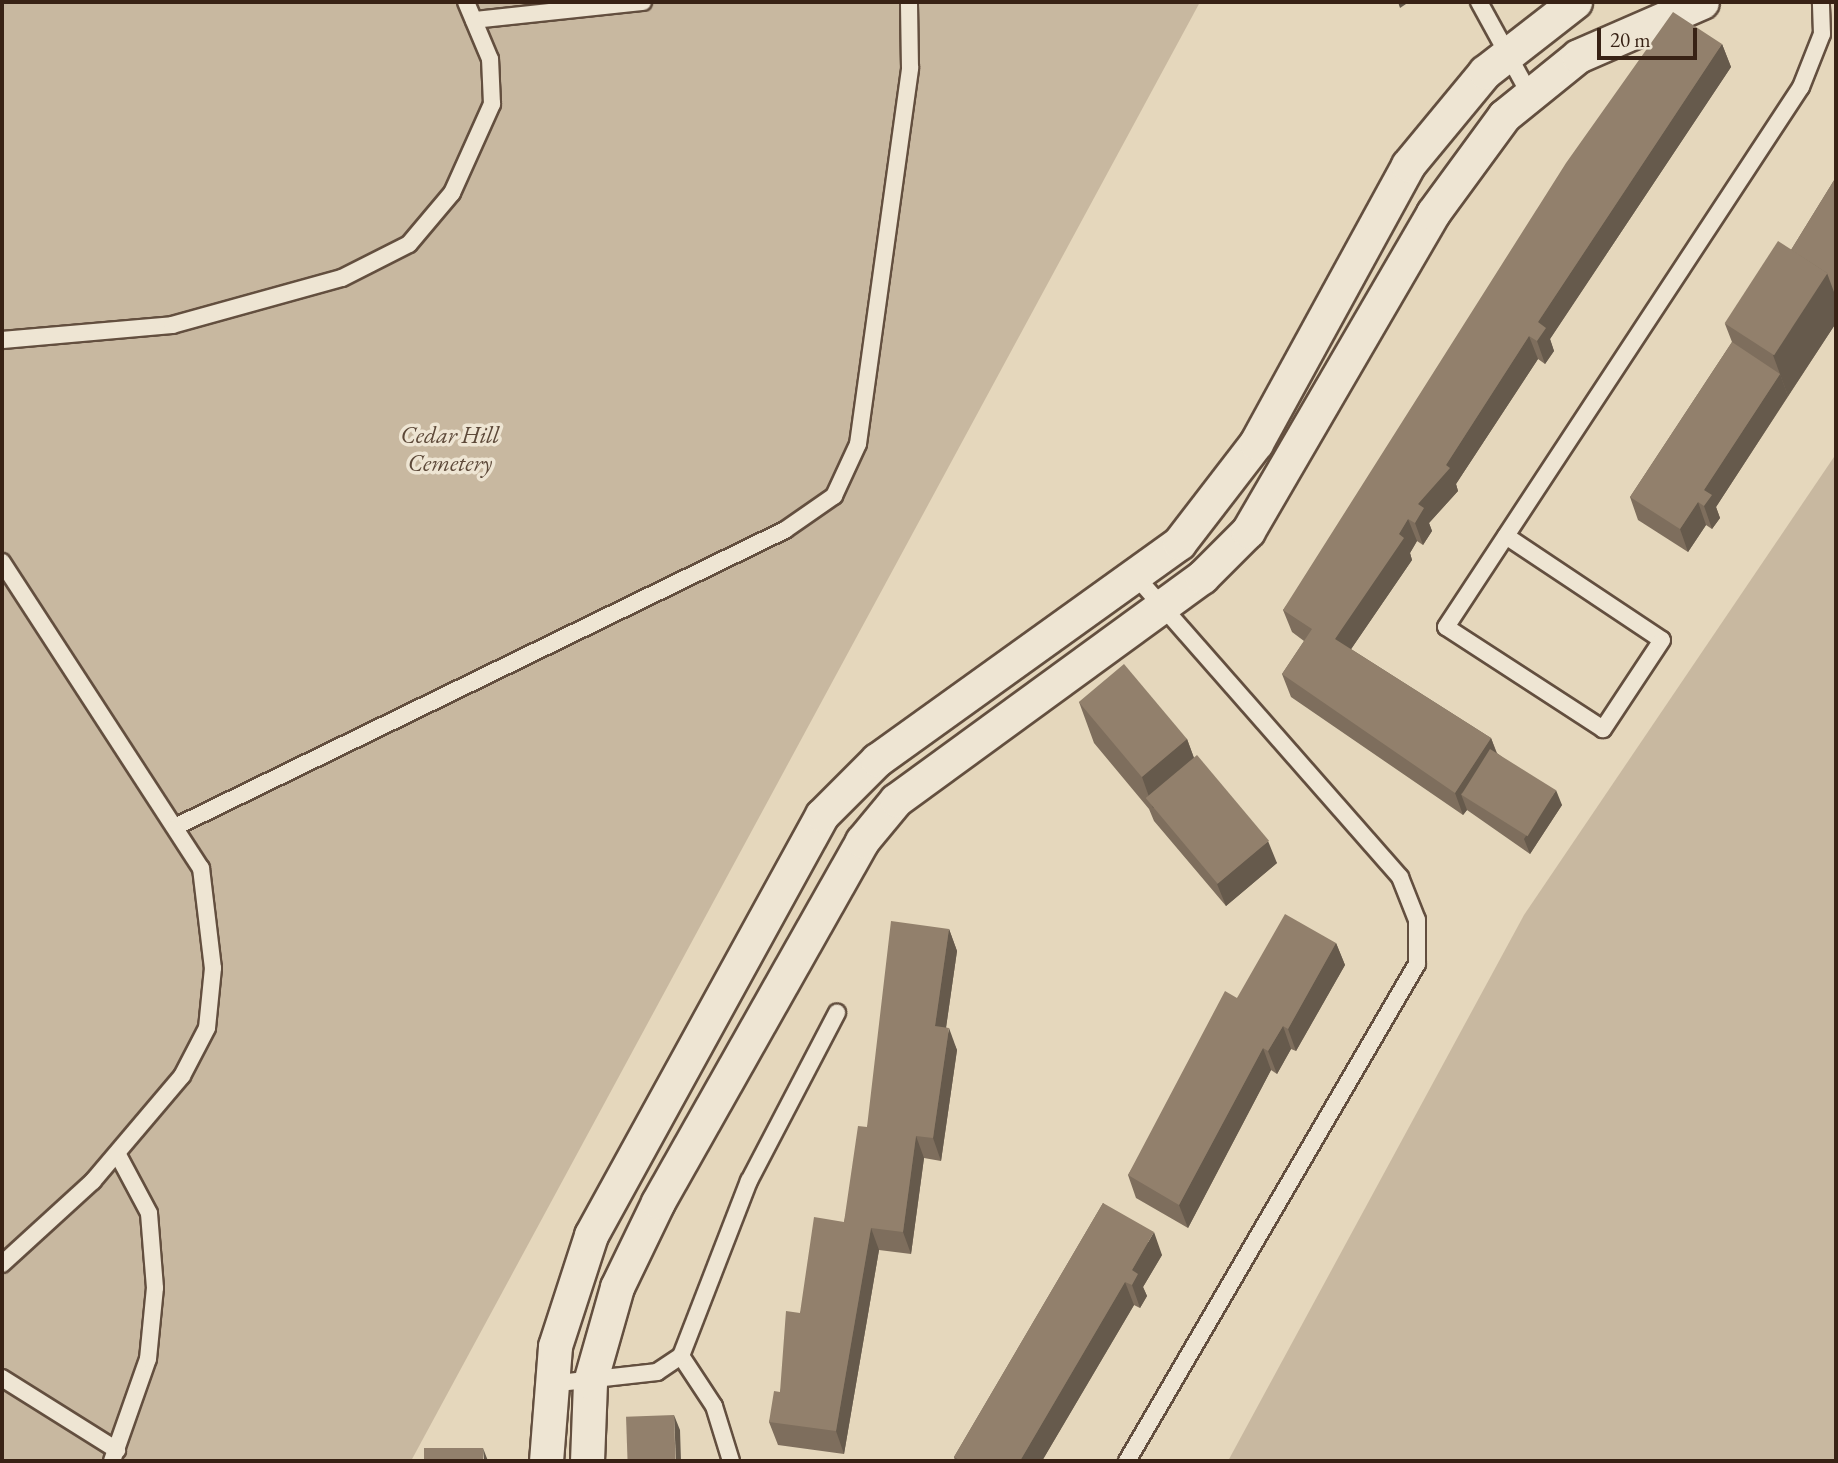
<!DOCTYPE html>
<html>
<head>
<meta charset="utf-8">
<style>
  body { margin:0 }
  #map { position:relative; width:1838px; height:1463px; overflow:hidden; background:#e5d7bc; font-family:"EB Garamond",serif }
  div>[style] { position:absolute }
  .green>* { inset:0; background:#c8b8a0 }
  .roads { filter:drop-shadow(2px 0 #634f3f) drop-shadow(-2px 0 #634f3f) drop-shadow(0 2px #634f3f) drop-shadow(0 -2px #634f3f) }
  .lane>* { height:16px; margin:-8px; padding:0 8px; transform-origin:8px; border-radius:8px; background:#eee5d3 }
  .street>* { height:33px; margin:-16.5px; padding:0 16.5px; transform-origin:16.5px; border-radius:16.5px; background:#eee5d3 }
  .wall>* { inset:0; background:#7e6e5d }
  .shaded-wall>* { inset:0; background:#665a4c }
  .building>* { inset:0; background:#92806c; transform-origin:0 0 }
  span { translate:-50% -50%; white-space:nowrap; text-align:center; line-height:1.15; -webkit-text-stroke:7px #eee5d3; paint-order:stroke }
  .park-label { font-size:24px; color:#5c4838; font-style:italic }
  .frame { position:absolute; inset:0; border:4px solid #382215; pointer-events:none }
  .scale { position:absolute; left:1597px; top:28px; width:100px; height:32px; box-sizing:border-box; border:4px solid #382215; border-top:0; padding-left:9px; font-size:21px; line-height:24px; white-space:nowrap; color:#382215; -webkit-text-stroke:5px #eee5d3; paint-order:stroke }
</style>
</head>
<body>
<div id="map">
  <div class="green">
    <i style="clip-path:polygon(2px 2px,1200px 2px,411px 1461px,2px 1461px)"></i>
    <i style="clip-path:polygon(1836px 454px,1836px 1461px,1228px 1461px,1524px 915px)"></i>
  </div>
  <div class="roads">
    <div class="lane">
      <i style="left:1479px;top:2px;width:104px;rotate:61.2deg"></i>
      <i style="left:474px;top:20px;width:170px;rotate:-6.1deg"></i>
      <i style="left:2px;top:340px;width:171px;rotate:-5deg"></i>
      <i style="left:172px;top:325px;width:176px;rotate:-15.5deg"></i>
      <i style="left:342px;top:278px;width:75px;rotate:-26.9deg"></i>
      <i style="left:409px;top:244px;width:67px;rotate:-49.9deg"></i>
      <i style="left:452px;top:193px;width:98px;rotate:-65.8deg"></i>
      <i style="left:492px;top:104px;width:45px;rotate:-92.5deg"></i>
      <i style="left:490px;top:59px;width:62px;rotate:-112.8deg"></i>
      <i style="left:1506px;top:536px;width:187px;rotate:33.7deg"></i>
      <i style="left:1662px;top:640px;width:107px;rotate:123.5deg"></i>
      <i style="left:1603px;top:729px;width:187px;rotate:-147deg"></i>
      <i style="left:1446px;top:627px;width:646px;rotate:-56.68deg"></i>
      <i style="left:1801px;top:87px;width:57px;rotate:-68.4deg"></i>
      <i style="left:1822px;top:34px;width:32px;rotate:-92deg"></i>
      <i style="left:2px;top:562px;width:365px;rotate:57deg"></i>
      <i style="left:201px;top:868px;width:101px;rotate:83.2deg"></i>
      <i style="left:213px;top:968px;width:60px;rotate:95.7deg"></i>
      <i style="left:207px;top:1028px;width:54px;rotate:117.5deg"></i>
      <i style="left:182px;top:1076px;width:138px;rotate:130.3deg"></i>
      <i style="left:93px;top:1181px;width:123px;rotate:137.6deg"></i>
      <i style="left:177px;top:826px;width:676px;rotate:-25.96deg"></i>
      <i style="left:785px;top:530px;width:60px;rotate:-34.8deg"></i>
      <i style="left:834px;top:496px;width:57px;rotate:-65.2deg"></i>
      <i style="left:858px;top:444px;width:380px;rotate:-82.1deg"></i>
      <i style="left:910px;top:68px;width:66px;rotate:-90.9deg"></i>
      <i style="left:681px;top:1356px;width:60px;rotate:56.6deg"></i>
      <i style="left:714px;top:1406px;width:58px;rotate:72.8deg"></i>
      <i style="left:2px;top:1378px;width:136px;rotate:32.1deg"></i>
      <i style="left:550px;top:1384px;width:108px;rotate:-6.4deg"></i>
      <i style="left:657px;top:1372px;width:29px;rotate:-34deg"></i>
      <i style="left:681px;top:1356px;width:188px;rotate:-68.8deg"></i>
      <i style="left:749px;top:1181px;width:190px;rotate:-62.4deg"></i>
      <i style="left:112px;top:1461px;width:108px;rotate:-70.6deg"></i>
      <i style="left:148px;top:1359px;width:71px;rotate:-84.4deg"></i>
      <i style="left:155px;top:1288px;width:75px;rotate:-94.6deg"></i>
      <i style="left:149px;top:1213px;width:66px;rotate:-118.1deg"></i>
      <i style="left:1127px;top:1461px;width:575px;rotate:-59.74deg"></i>
      <i style="left:1417px;top:964px;width:44px;rotate:-90deg"></i>
      <i style="left:1417px;top:920px;width:46px;rotate:-111.6deg"></i>
      <i style="left:1400px;top:877px;width:398px;rotate:-131.3deg"></i>
    </div>
    <div class="street">
      <i style="left:546px;top:1461px;width:115px;rotate:-85.5deg"></i>
      <i style="left:555px;top:1346px;width:117px;rotate:-72deg"></i>
      <i style="left:591px;top:1235px;width:479px;rotate:-61.2deg"></i>
      <i style="left:822px;top:815px;width:78px;rotate:-45deg"></i>
      <i style="left:877px;top:760px;width:372px;rotate:-35.7deg"></i>
      <i style="left:1179px;top:543px;width:126px;rotate:-52.4deg"></i>
      <i style="left:1256px;top:443px;width:317px;rotate:-61.3deg"></i>
      <i style="left:1408px;top:165px;width:121px;rotate:-50.4deg"></i>
      <i style="left:1485px;top:72px;width:114px;rotate:-37.9deg"></i>
      <i style="left:587px;top:1461px;width:79px;rotate:-87.8deg"></i>
      <i style="left:590px;top:1382px;width:99px;rotate:-74.1deg"></i>
      <i style="left:617px;top:1287px;width:94px;rotate:-64.2deg"></i>
      <i style="left:658px;top:1202px;width:415px;rotate:-60.5deg"></i>
      <i style="left:862px;top:841px;width:53px;rotate:-50.3deg"></i>
      <i style="left:896px;top:800px;width:379px;rotate:-36.1deg"></i>
      <i style="left:1202px;top:577px;width:65px;rotate:-45deg"></i>
      <i style="left:1248px;top:531px;width:368px;rotate:-59.8deg"></i>
      <i style="left:1433px;top:213px;width:120px;rotate:-53.8deg"></i>
      <i style="left:1504px;top:116px;width:95px;rotate:-39deg"></i>
      <i style="left:1578px;top:56px;width:135px;rotate:-23.5deg"></i>
    </div>
  </div>
  <div class="wall">
    <i style="clip-path:polygon(1722px 44px,1731px 67px,1550px 339px,1554px 351px,1545px 364px,1538px 359px,1456px 484px,1458px 491px,1429px 523px,1432px 531px,1423px 545px,1417px 541px,1410px 553px,1412px 560px,1351px 649px,1491px 738px,1497px 753px,1562px 805px,1530px 854px,1467px 810px,1463px 815px,1291px 697px,1282px 674px,1304px 641px,1292px 632px,1283px 610px)"></i>
    <i style="clip-path:polygon(1836px 177px,1836px 323px,1716px 507px,1720px 518px,1712px 529px,1706px 525px,1688px 552px,1638px 520px,1630px 497px,1732px 342px,1725px 324px,1791px 250px)"></i>
    <i style="clip-path:polygon(1079px 702px,1187px 739px,1194px 758px,1277px 863px,1226px 906px,1154px 821px,1149px 809px,1094px 743px)"></i>
    <i style="clip-path:polygon(949px 929px,957px 951px,946px 1027px,957px 1050px,941px 1161px,924px 1158px,911px 1254px,879px 1250px,844px 1454px,778px 1445px,769px 1422px,780px 1392px,800px 1313px,844px 1222px,867px 1127px)"></i>
    <i style="clip-path:polygon(1336px 943px,1345px 965px,1296px 1051px,1291px 1049px,1277px 1074px,1271px 1070px,1188px 1228px,1136px 1198px,1128px 1175px,1237px 998px)"></i>
    <i style="clip-path:polygon(1103px 1203px,1162px 1255px,1143px 1287px,1147px 1296px,1140px 1308px,1134px 1305px,1042px 1461px,955px 1461px,954px 1457px)"></i>
  </div>
  <div class="shaded-wall">
    <i style="clip-path:polygon(1398px 2px,1409px 2px,1400px 8px)"></i>
    <i style="clip-path:polygon(1722px 44px,1731px 67px,1550px 339px,1554px 351px,1545px 364px,1537px 341px,1538px 322px)"></i>
    <i style="clip-path:polygon(1827px 273px,1836px 288px,1836px 323px,1788px 396px,1773px 355px)"></i>
    <i style="clip-path:polygon(1529px 336px,1538px 359px,1456px 484px,1458px 491px,1429px 523px,1432px 531px,1423px 545px,1415px 523px,1418px 504px,1446px 465px)"></i>
    <i style="clip-path:polygon(1780px 374px,1788px 396px,1716px 507px,1720px 518px,1712px 529px,1704px 506px,1704px 490px)"></i>
    <i style="clip-path:polygon(1698px 502px,1706px 525px,1688px 552px,1680px 529px)"></i>
    <i style="clip-path:polygon(1408px 519px,1417px 541px,1410px 553px,1412px 560px,1343px 661px,1335px 639px)"></i>
    <i style="clip-path:polygon(1491px 738px,1499px 760px,1461px 794px,1467px 810px,1463px 815px,1455px 793px)"></i>
    <i style="clip-path:polygon(1187px 739px,1202px 780px,1153px 808px,1142px 777px)"></i>
    <i style="clip-path:polygon(1556px 790px,1562px 805px,1530px 854px,1524px 839px)"></i>
    <i style="clip-path:polygon(1268px 841px,1277px 863px,1226px 906px,1217px 884px)"></i>
    <i style="clip-path:polygon(949px 929px,957px 951px,943px 1049px,935px 1026px)"></i>
    <i style="clip-path:polygon(1336px 943px,1345px 965px,1296px 1051px,1288px 1029px)"></i>
    <i style="clip-path:polygon(1283px 1026px,1291px 1049px,1277px 1074px,1268px 1051px)"></i>
    <i style="clip-path:polygon(949px 1028px,957px 1050px,941px 1161px,933px 1138px)"></i>
    <i style="clip-path:polygon(1263px 1048px,1271px 1070px,1188px 1228px,1179px 1205px)"></i>
    <i style="clip-path:polygon(916px 1136px,924px 1158px,911px 1254px,903px 1232px)"></i>
    <i style="clip-path:polygon(871px 1228px,879px 1250px,844px 1454px,836px 1431px)"></i>
    <i style="clip-path:polygon(1154px 1232px,1162px 1255px,1143px 1287px,1147px 1296px,1140px 1308px,1132px 1285px,1132px 1270px)"></i>
    <i style="clip-path:polygon(1125px 1282px,1134px 1305px,1042px 1461px,1020px 1461px)"></i>
    <i style="clip-path:polygon(674px 1415px,680px 1430px,681px 1461px,676px 1461px)"></i>
    <i style="clip-path:polygon(483px 1448px,488px 1461px,484px 1461px)"></i>
  </div>
  <div class="building">
    <i style="clip-path:polygon(1673px 12px,1722px 44px,1538px 322px,1546px 328px,1537px 341px,1529px 336px,1446px 465px,1450px 468px,1418px 504px,1424px 508px,1415px 523px,1408px 519px,1399px 534px,1404px 538px,1335px 639px,1491px 738px,1455px 793px,1282px 674px,1312px 629px,1283px 610px,1566px 163px)"></i>
    <i style="clip-path:polygon(1836px 177px,1836px 288px,1834px 292px,1827px 273px,1791px 250px)"></i>
    <i style="left:1778px;top:241px;width:59px;height:98px;rotate:33deg"></i>
    <i style="clip-path:polygon(1732px 342px,1780px 374px,1704px 490px,1712px 495px,1704px 506px,1698px 502px,1680px 529px,1630px 497px)"></i>
    <i style="left:1124px;top:664px;width:98px;height:59px;rotate:50deg"></i>
    <i style="left:1490px;top:749px;width:78px;height:54px;rotate:32deg"></i>
    <i style="left:1197px;top:755px;width:112px;height:67px;rotate:50deg"></i>
    <i style="clip-path:polygon(1285px 914px,1336px 943px,1288px 1029px,1283px 1026px,1268px 1051px,1263px 1048px,1179px 1205px,1128px 1175px,1225px 991px,1237px 998px)"></i>
    <i style="clip-path:polygon(891px 921px,949px 929px,935px 1026px,949px 1028px,933px 1138px,916px 1136px,903px 1232px,871px 1228px,836px 1431px,769px 1422px,774px 1391px,780px 1392px,786px 1311px,800px 1313px,814px 1217px,844px 1222px,858px 1126px,867px 1127px)"></i>
    <i style="clip-path:polygon(1103px 1203px,1154px 1232px,1132px 1270px,1138px 1274px,1132px 1285px,1125px 1282px,1020px 1461px,961px 1461px,954px 1457px)"></i>
    <i style="left:674px;top:1415px;width:46px;height:48px;rotate:88deg"></i>
    <i style="left:424px;top:1448px;width:59px;height:13px"></i>
  </div>
  <div class="park-label">
    <span style="left:450px;top:449px">Cedar Hill<br>Cemetery</span>
  </div>
  <div class="frame"></div>
  <div class="scale">20 m</div>
</div>
</body>
</html>
